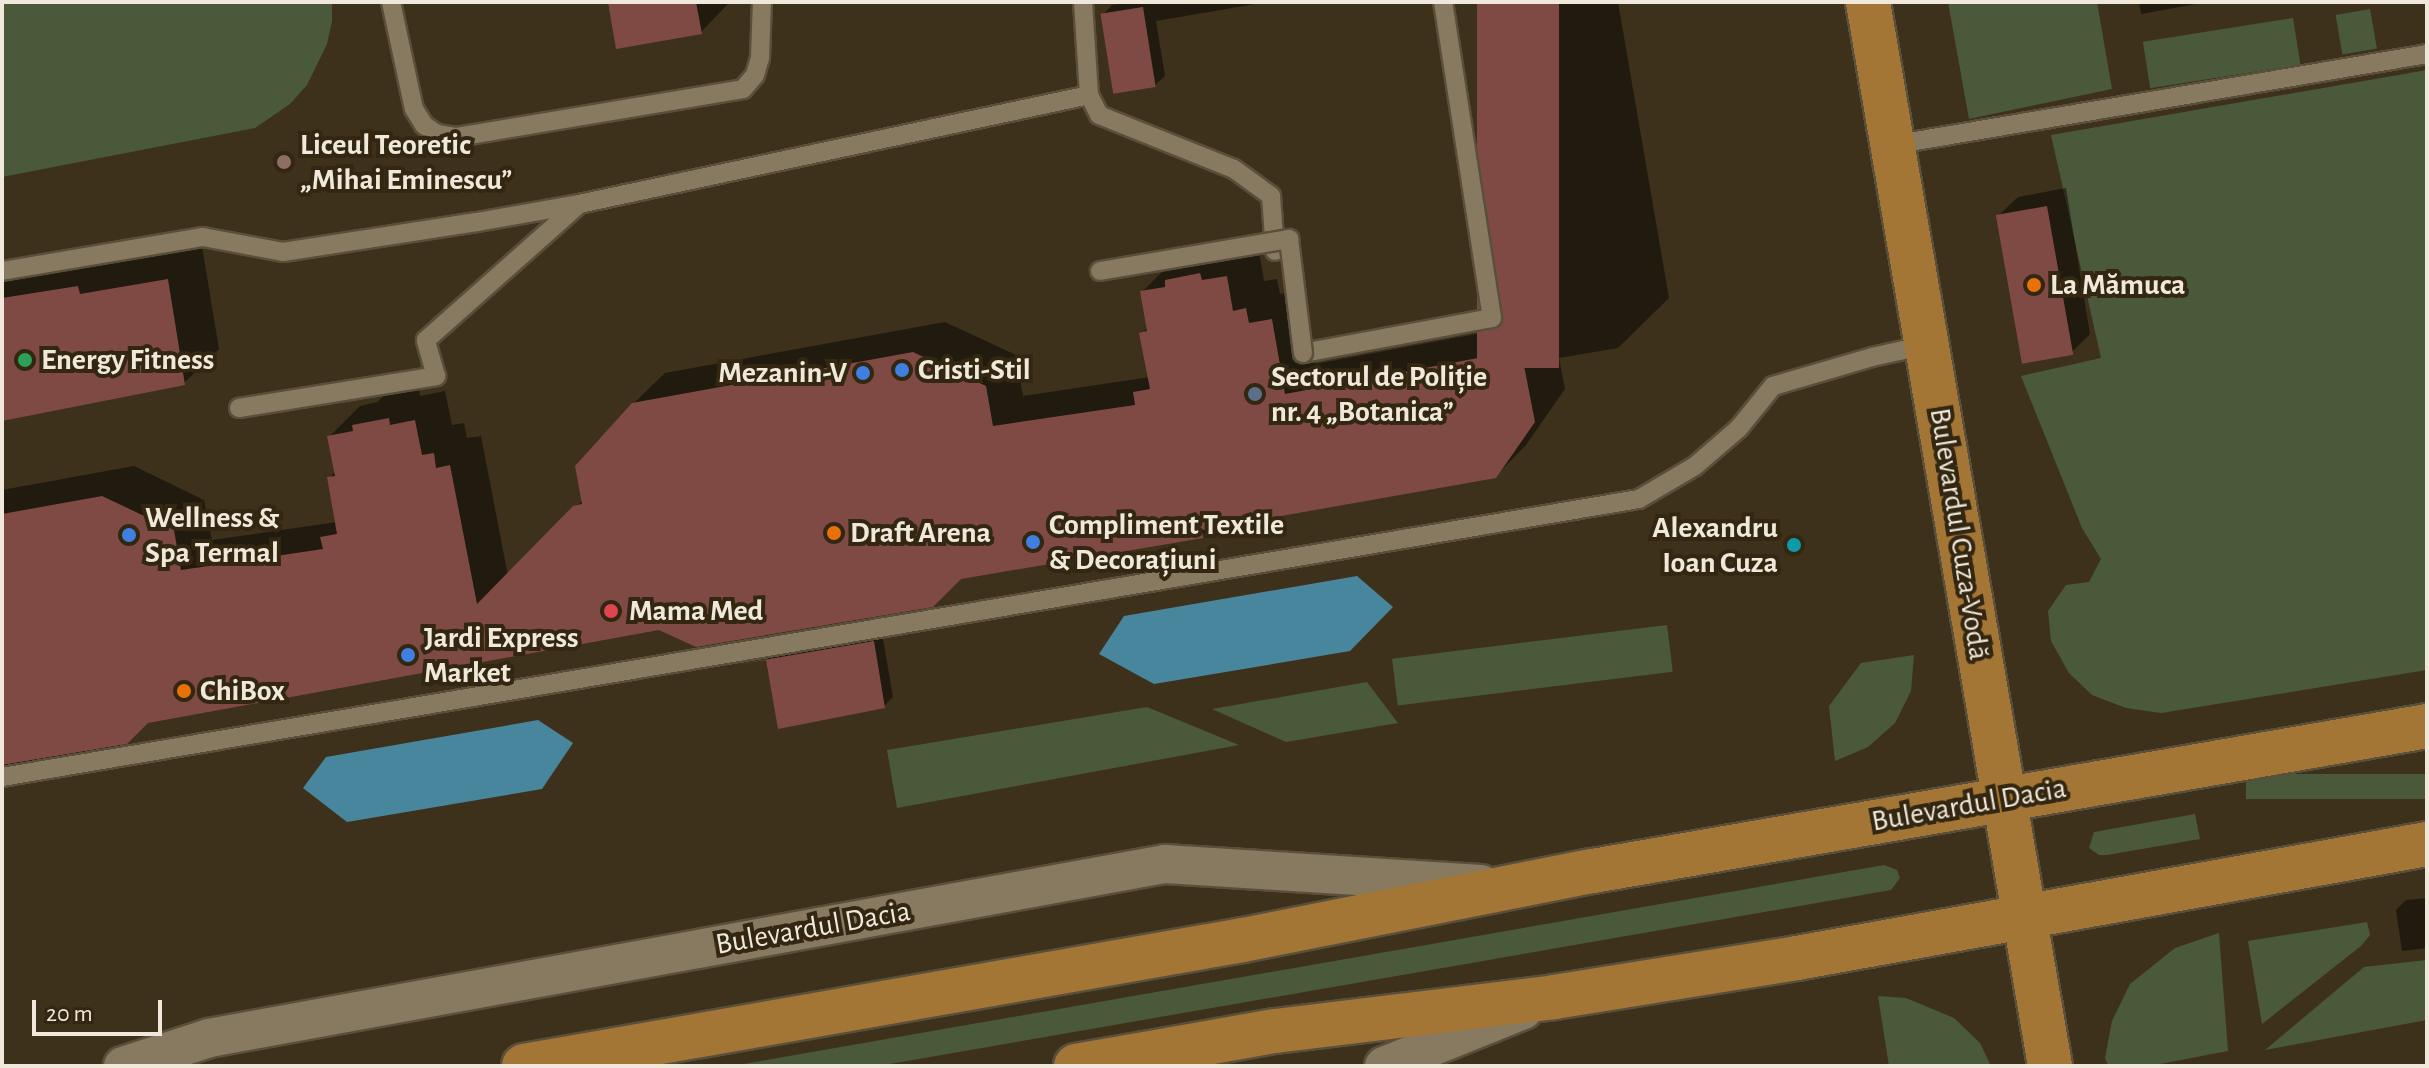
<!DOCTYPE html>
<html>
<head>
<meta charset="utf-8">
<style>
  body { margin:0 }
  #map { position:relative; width:2429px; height:1068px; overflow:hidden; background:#3e311b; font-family:"Alegreya Sans",sans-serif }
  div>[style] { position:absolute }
  .green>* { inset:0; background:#4b593b; transform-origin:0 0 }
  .water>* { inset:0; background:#48869d }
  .shadow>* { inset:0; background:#0007 }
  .building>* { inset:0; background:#7f4a44; transform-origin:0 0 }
  .roads { filter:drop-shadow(2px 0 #594f3b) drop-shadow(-2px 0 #594f3b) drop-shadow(0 2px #594f3b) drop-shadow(0 -2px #594f3b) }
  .lane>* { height:18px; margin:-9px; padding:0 9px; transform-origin:9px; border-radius:9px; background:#887a61 }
  .street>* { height:38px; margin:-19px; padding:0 19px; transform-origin:19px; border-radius:19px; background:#887a61 }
  .primary>* { height:44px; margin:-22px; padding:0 22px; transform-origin:22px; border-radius:22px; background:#a47635 }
  .bridges { filter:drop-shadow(2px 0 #594f3b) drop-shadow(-2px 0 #594f3b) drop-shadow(0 2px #594f3b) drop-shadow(0 -2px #594f3b) }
  .lane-bridge>* { height:18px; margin:-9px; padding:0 9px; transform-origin:9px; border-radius:9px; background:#887a61 }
  .dots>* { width:22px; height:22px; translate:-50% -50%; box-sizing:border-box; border:4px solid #332711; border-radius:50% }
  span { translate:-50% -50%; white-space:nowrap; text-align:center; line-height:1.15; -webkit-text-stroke:8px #332711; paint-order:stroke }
  .poi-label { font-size:30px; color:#f0e9db; font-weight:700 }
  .left { translate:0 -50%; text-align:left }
  .right { translate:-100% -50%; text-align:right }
  .street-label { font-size:30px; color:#f0e9db }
  .frame { position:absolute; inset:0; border:4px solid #f0e9db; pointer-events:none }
  .scale { position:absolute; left:32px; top:1000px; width:130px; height:36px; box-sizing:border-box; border:4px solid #f0e9db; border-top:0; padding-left:10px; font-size:24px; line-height:28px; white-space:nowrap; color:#f0e9db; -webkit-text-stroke:6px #332711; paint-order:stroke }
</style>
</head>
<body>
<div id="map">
  <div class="green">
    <i style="clip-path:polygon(2px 2px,332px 2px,332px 21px,327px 44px,307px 85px,290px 104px,255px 128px,2px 177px)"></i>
    <i style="clip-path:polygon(1948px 2px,2097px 2px,2112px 89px,1969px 119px)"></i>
    <i style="left:2370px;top:9px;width:40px;height:35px;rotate:80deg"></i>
    <i style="left:2293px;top:18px;width:47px;height:152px;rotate:81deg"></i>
    <i style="clip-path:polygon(2427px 70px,2427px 670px,2161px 713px,2126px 708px,2092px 695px,2069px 673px,2051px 641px,2048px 611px,2066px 585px,2089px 582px,2101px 559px,2082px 528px,2021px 376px,2101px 358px,2051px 135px)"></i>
    <i style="left:1667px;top:625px;width:47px;height:277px;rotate:83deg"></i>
    <i style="clip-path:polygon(1914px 655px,1911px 691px,1895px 723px,1868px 747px,1835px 761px,1829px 706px,1861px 663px)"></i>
    <i style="clip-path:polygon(1367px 682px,1398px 723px,1286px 742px,1212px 709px)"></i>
    <i style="clip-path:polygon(1147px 707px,1239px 745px,897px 808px,887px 750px)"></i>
    <i style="left:2427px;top:774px;width:25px;height:181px;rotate:90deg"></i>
    <i style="clip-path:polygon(2195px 814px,2200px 839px,2107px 855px,2099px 855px,2089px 848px,2094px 832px)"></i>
    <i style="clip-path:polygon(1884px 865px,1897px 870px,1900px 878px,1891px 890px,878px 1066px,732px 1066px)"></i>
    <i style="clip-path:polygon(2367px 922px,2370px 935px,2361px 946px,2262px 1024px,2248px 941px)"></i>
    <i style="clip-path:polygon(2219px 933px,2228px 1051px,2150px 1066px,2108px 1066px,2105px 1058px,2112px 1021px,2130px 984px,2175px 948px)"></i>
    <i style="clip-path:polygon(2427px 960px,2427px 1020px,2265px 1050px,2364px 967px)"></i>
    <i style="clip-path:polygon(1878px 996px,1906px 998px,1954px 1018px,1980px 1043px,1991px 1066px,1889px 1066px)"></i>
  </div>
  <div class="water">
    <i style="clip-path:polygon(1357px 576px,1393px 607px,1350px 651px,1154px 684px,1099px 654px,1124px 616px)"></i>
    <i style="clip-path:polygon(538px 720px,573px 743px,542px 789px,347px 822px,303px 788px,326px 757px)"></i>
  </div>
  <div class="shadow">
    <i style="clip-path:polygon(610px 2px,728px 2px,728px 4px,701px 32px)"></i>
    <i style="clip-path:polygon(1131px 2px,1267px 2px,1156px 21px,1165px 76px,1155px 85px,1103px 15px,1112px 5px)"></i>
    <i style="clip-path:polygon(1479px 2px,1618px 2px,1669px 298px,1618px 348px,1559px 358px,1565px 389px,1526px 445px,1495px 477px,1212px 526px,1202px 536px,660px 628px,147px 721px,95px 772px,2px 788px,2px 490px,134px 466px,204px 500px,212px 540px,337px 522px,329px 478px,336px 471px,329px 437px,360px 406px,377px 402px,385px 395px,419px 388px,420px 396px,445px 391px,452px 425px,464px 423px,467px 438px,481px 436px,508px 576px,583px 500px,633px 404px,665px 373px,945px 322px,1016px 355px,1023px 396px,1150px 377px,1142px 334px,1148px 327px,1142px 292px,1173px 261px,1258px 246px,1264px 281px,1277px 279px,1280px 294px,1302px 289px,1315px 364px,1536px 323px)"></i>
    <i style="clip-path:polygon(2139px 2px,2207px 2px,2141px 14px)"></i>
    <i style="clip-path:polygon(2066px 188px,2090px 334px,2071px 353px,1998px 216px,2018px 197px)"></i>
    <i style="clip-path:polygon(202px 246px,219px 349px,184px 383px,2px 419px,2px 271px)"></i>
    <i style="clip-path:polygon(882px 633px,893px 697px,884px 706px,780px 726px,768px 658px,740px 662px,745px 656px)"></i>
    <i style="clip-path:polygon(2427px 898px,2427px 948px,2402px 951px,2396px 910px,2406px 900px)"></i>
  </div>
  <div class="building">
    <i style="clip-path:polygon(608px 2px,696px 2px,702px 34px,616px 49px)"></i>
    <i style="left:1477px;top:2px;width:82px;height:366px"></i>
    <i style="left:1143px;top:7px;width:81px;height:43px;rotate:81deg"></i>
    <i style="left:2047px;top:206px;width:151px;height:52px;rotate:80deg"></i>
    <i style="clip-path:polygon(1200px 273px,1202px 280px,1227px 276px,1233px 311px,1246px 308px,1249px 323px,1272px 319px,1285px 394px,1521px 350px,1535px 422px,1496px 478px,1202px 530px,1203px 538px,961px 579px,933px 607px,696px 647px,659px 630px,148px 723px,127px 744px,2px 765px,2px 514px,102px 496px,174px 530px,181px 570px,323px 549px,320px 537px,337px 534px,327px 477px,335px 476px,327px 436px,353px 431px,352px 425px,389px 418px,390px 425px,415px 420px,422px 455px,434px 453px,436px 468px,450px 465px,477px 604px,573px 506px,582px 504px,575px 466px,632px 403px,913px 352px,986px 386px,993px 426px,1135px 405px,1133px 392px,1150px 389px,1139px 333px,1147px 331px,1140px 291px,1165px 287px,1165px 280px)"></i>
    <i style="clip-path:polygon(168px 279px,185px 385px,2px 421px,2px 298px,78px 286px,80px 294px)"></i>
    <i style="clip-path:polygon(874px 641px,885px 708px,778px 729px,766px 660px,734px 665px)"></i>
  </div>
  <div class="roads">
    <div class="lane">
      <i style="left:391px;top:2px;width:109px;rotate:77.9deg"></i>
      <i style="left:414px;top:109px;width:19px;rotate:58deg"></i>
      <i style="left:424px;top:125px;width:16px;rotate:35deg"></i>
      <i style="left:437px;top:134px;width:20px;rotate:9deg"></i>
      <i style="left:457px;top:137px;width:290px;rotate:-9.5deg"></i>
      <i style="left:743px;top:89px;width:18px;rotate:-49deg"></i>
      <i style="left:755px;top:75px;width:18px;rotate:-74deg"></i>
      <i style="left:760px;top:58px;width:56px;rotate:-88deg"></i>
      <i style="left:1083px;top:2px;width:93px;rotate:86.3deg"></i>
      <i style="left:1089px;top:95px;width:22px;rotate:63deg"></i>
      <i style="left:1099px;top:115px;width:145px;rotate:21.8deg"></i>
      <i style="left:1234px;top:169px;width:46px;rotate:36.1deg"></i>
      <i style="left:1271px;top:196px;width:55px;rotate:85.8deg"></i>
      <i style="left:1892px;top:145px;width:543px;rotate:-9.65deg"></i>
      <i style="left:2px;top:271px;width:204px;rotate:-9.6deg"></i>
      <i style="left:203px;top:237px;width:81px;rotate:10.6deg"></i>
      <i style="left:283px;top:252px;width:196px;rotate:-8.8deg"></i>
      <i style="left:477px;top:222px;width:104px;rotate:-10deg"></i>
      <i style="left:579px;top:204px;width:522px;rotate:-12.06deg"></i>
      <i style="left:1303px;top:353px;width:192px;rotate:-10.5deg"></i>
      <i style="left:1492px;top:318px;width:320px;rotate:-98.8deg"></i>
      <i style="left:239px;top:408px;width:200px;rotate:-9.2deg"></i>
      <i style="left:436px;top:376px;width:37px;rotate:-106deg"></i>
      <i style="left:426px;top:340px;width:202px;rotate:-41.6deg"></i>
      <i style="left:2px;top:777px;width:1660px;rotate:-9.64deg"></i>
      <i style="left:1639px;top:499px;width:65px;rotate:-30.5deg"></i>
      <i style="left:1695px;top:466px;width:58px;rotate:-40.8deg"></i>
      <i style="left:1739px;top:428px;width:54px;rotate:-51deg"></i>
      <i style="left:1773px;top:386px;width:103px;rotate:-16.3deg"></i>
      <i style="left:1872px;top:357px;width:55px;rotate:-12.5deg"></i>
    </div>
    <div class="street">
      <i style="left:123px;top:1066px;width:90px;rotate:-18deg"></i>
      <i style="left:209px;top:1038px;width:972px;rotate:-10.32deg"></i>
      <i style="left:1165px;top:864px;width:316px;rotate:3.6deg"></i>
      <i style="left:1384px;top:1066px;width:150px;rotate:-21.9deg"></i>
    </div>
    <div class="primary">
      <i style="left:1868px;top:2px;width:1079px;rotate:80.29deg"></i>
      <i style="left:524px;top:1066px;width:730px;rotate:-9.94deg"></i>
      <i style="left:1243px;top:940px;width:357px;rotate:-11.2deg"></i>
      <i style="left:1593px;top:871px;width:847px;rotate:-9.86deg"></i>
      <i style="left:1076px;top:1066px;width:202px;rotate:-10deg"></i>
      <i style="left:1275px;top:1031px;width:281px;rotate:-6.9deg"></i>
      <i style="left:1554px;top:997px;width:246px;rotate:-9.1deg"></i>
      <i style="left:1797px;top:958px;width:640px;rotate:-10.26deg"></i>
    </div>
  </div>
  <div class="bridges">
    <div class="lane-bridge">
      <i style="left:1100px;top:271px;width:192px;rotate:-9.6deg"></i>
      <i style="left:1289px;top:239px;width:115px;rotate:83deg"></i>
    </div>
  </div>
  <div class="dots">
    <i style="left:284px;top:162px;background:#8d6e63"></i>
    <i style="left:2034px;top:285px;background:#e8710a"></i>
    <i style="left:25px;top:360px;background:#2e9e5b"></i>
    <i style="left:902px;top:370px;background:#3f7fe0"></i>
    <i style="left:863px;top:373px;background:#3f7fe0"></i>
    <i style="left:1255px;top:394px;background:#5c6f8a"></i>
    <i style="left:834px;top:533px;background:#e8710a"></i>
    <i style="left:129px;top:535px;background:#3f7fe0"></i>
    <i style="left:1033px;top:542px;background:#3f7fe0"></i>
    <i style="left:1794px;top:545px;background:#0f9aa8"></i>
    <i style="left:611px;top:611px;background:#e0444e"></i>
    <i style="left:408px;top:655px;background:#3f7fe0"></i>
    <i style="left:184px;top:691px;background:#e8710a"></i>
  </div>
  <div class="poi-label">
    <span class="left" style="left:300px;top:162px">Liceul Teoretic<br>„Mihai Eminescu”</span>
    <span class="left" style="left:2050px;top:285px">La Mămuca</span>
    <span class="left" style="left:41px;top:360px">Energy Fitness</span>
    <span class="left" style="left:918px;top:370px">Cristi-Stil</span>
    <span class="right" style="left:847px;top:373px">Mezanin-V</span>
    <span class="left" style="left:1271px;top:394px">Sectorul de Poliție<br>nr. 4 „Botanica”</span>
    <span class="left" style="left:145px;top:535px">Wellness &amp;<br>Spa Termal</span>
    <span class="left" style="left:1049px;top:542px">Compliment Textile<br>&amp; Decorațiuni</span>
    <span class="right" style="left:1778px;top:545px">Alexandru<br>Ioan Cuza</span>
    <span class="left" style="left:850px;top:533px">Draft Arena</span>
    <span class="left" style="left:629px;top:611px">Mama Med</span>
    <span class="left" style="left:424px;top:655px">Jardi Express<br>Market</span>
    <span class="left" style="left:200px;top:691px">ChiBox</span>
  </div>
  <div class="street-label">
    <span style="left:1959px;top:534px;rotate:81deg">Bulevardul Cuza-Vodă</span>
    <span style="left:1969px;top:805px;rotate:-10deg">Bulevardul Dacia</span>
    <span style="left:813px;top:928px;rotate:-10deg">Bulevardul Dacia</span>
  </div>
  <div class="frame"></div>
  <div class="scale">20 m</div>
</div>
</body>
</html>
